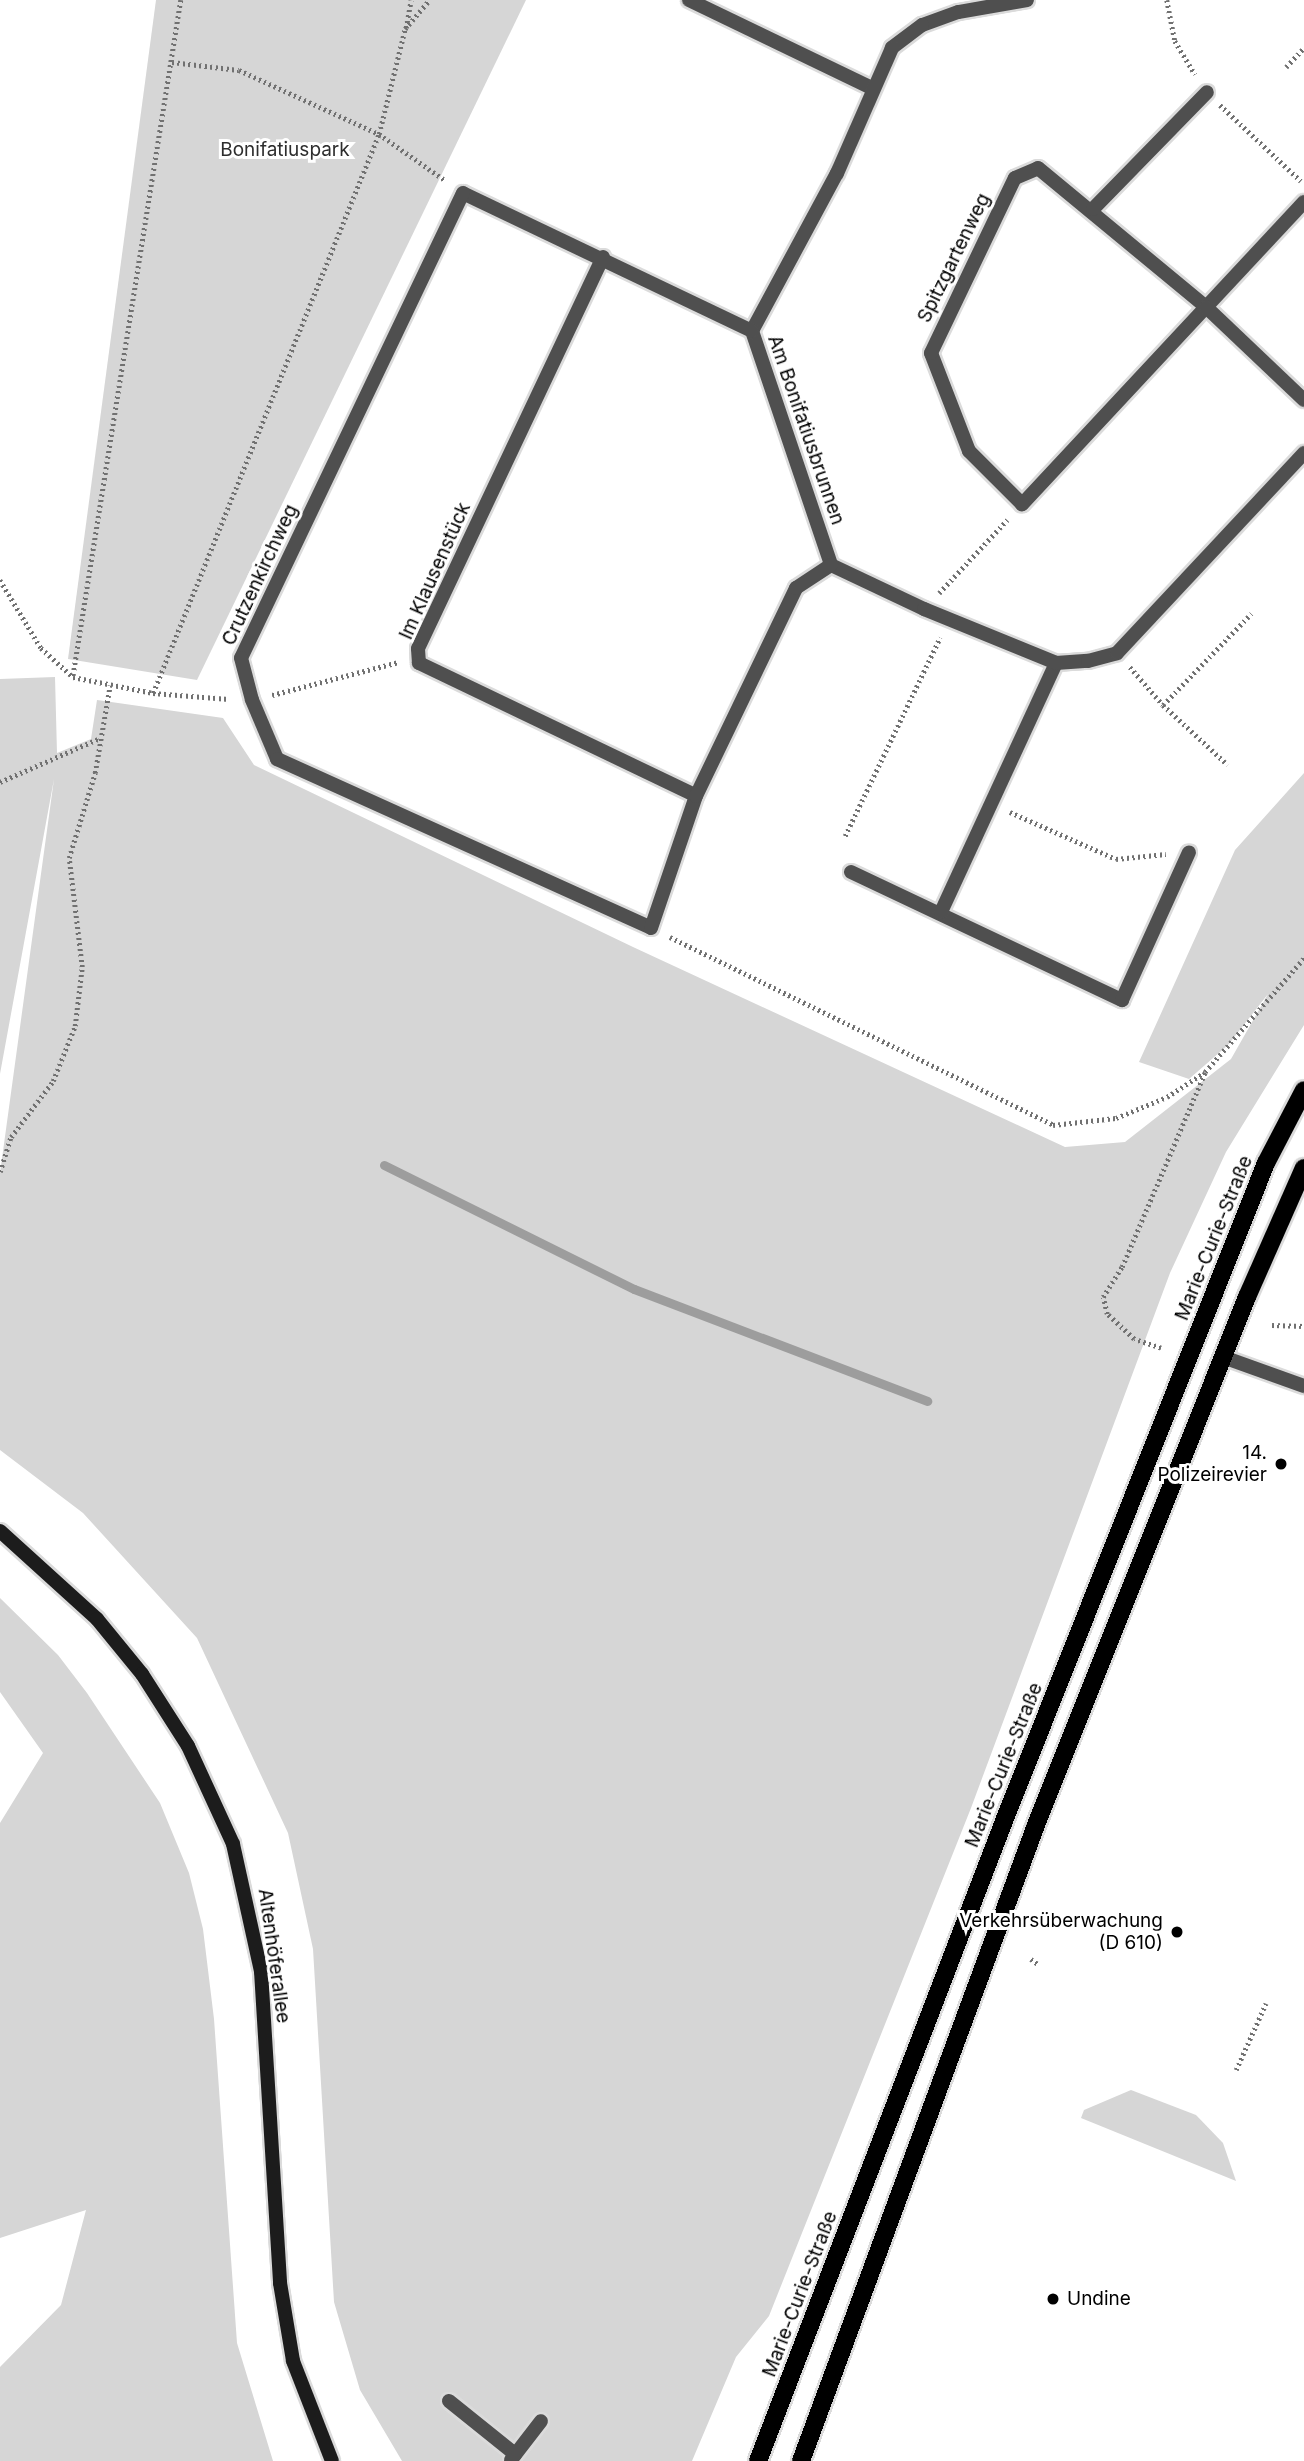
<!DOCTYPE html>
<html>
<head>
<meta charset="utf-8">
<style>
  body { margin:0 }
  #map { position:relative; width:1304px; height:2461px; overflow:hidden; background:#fff; font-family:Inter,sans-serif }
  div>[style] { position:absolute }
  .green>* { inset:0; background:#d6d6d6 }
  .stream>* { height:9px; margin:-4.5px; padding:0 4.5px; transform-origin:4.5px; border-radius:4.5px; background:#9d9d9d }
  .path>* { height:4.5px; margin-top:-2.25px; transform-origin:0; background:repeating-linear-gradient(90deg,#717171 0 2px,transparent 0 5.5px) }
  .roads { filter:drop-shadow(2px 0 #dbdbdb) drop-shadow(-2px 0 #dbdbdb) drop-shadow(0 2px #dbdbdb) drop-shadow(0 -2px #dbdbdb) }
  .lane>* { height:14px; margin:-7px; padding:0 7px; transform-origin:7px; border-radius:7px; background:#4f4f4f }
  .street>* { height:14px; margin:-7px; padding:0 7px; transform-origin:7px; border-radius:7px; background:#4f4f4f }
  .secondary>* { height:14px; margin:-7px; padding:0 7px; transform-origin:7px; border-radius:7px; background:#1c1c1c }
  .primary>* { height:18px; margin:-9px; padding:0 9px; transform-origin:9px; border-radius:9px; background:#000 }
  .dots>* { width:19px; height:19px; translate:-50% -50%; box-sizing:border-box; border:4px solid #fff; border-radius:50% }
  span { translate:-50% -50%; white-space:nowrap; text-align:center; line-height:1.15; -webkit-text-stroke:6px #fff; paint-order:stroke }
  .park-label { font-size:19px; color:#2d2d2d }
  .street-label { font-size:19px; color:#000 }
  .poi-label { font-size:19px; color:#000 }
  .right { translate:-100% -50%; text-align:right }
  .left { translate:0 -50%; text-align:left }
</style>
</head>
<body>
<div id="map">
  <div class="green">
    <i style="clip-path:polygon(156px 0,526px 0,197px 680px,68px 659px)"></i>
    <i style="clip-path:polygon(55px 677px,57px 753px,91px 739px,97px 700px,223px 718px,254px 765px,633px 947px,1065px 1147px,1125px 1142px,1231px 1059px,1268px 994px,1228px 1045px,1189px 1079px,1139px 1062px,1235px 850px,1304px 773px,1304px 1025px,1226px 1152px,1170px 1273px,971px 1808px,769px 2316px,736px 2357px,692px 2461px,402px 2461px,360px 2390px,334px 2302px,313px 1949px,288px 1833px,197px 1638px,83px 1513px,0 1450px,0 1173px,54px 779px,0 1074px,0 679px)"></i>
    <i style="clip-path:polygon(0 1598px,58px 1655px,87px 1693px,160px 1803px,189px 1873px,203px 1929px,214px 2019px,237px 2343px,273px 2461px,0 2461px,0 2367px,61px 2305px,86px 2210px,0 2238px,0 1823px,43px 1753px,0 1692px)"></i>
    <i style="clip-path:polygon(1131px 2090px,1196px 2115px,1223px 2143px,1236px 2181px,1081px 2118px,1084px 2110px)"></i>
  </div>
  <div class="stream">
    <i style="left:384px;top:1165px;width:279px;rotate:26.4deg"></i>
    <i style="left:634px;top:1289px;width:314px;rotate:20.9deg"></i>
  </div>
  <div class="path">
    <i style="left:181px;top:0;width:686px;rotate:99.06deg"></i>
    <i style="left:73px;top:677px;width:82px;rotate:11.3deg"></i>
    <i style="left:153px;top:693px;width:603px;rotate:-67.99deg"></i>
    <i style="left:379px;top:134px;width:108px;rotate:-76.1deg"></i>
    <i style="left:405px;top:29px;width:38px;rotate:-50deg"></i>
    <i style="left:1167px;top:0;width:42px;rotate:79deg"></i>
    <i style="left:1175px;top:41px;width:39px;rotate:59deg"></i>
    <i style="left:406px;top:28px;width:28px;rotate:-80deg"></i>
    <i style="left:172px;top:62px;width:67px;rotate:6.8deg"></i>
    <i style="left:239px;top:70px;width:154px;rotate:24.6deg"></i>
    <i style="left:379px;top:134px;width:82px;rotate:35deg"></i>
    <i style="left:1286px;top:67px;width:26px;rotate:-47deg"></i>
    <i style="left:1220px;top:105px;width:111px;rotate:43.2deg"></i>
    <i style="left:0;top:580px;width:79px;rotate:58.9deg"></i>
    <i style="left:41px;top:648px;width:42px;rotate:42.1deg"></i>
    <i style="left:939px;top:593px;width:100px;rotate:-47deg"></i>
    <i style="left:1130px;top:667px;width:50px;rotate:49deg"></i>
    <i style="left:1163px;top:705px;width:88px;rotate:42.7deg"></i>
    <i style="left:153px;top:693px;width:76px;rotate:4.5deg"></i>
    <i style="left:272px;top:695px;width:131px;rotate:-14.6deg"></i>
    <i style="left:1163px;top:705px;width:127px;rotate:-46deg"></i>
    <i style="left:0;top:782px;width:109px;rotate:-23.7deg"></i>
    <i style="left:1010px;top:812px;width:116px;rotate:23.9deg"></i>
    <i style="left:1116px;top:859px;width:50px;rotate:-5.7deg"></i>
    <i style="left:845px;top:836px;width:220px;rotate:-64.4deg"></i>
    <i style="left:670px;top:937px;width:427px;rotate:26.1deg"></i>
    <i style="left:1053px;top:1125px;width:63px;rotate:-6.3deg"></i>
    <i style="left:1116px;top:1118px;width:55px;rotate:-22.4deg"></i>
    <i style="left:1167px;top:1097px;width:45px;rotate:-33.3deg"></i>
    <i style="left:0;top:1172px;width:37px;rotate:-73deg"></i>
    <i style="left:11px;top:1137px;width:70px;rotate:-53.1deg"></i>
    <i style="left:53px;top:1081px;width:59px;rotate:-68.2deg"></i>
    <i style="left:75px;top:1026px;width:59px;rotate:-83.2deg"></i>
    <i style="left:82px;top:967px;width:110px;rotate:-96.8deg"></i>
    <i style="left:69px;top:858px;width:89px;rotate:-73deg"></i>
    <i style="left:95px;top:773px;width:89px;rotate:-80.3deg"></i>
    <i style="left:1272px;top:1325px;width:32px;rotate:2deg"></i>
    <i style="left:1161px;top:1348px;width:28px;rotate:-162deg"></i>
    <i style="left:1134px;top:1339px;width:37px;rotate:-137deg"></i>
    <i style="left:1107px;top:1314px;width:17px;rotate:-103deg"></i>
    <i style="left:1103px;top:1297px;width:36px;rotate:-58deg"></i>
    <i style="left:1122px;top:1267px;width:212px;rotate:-66.9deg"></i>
    <i style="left:1205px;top:1072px;width:151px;rotate:-49deg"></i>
    <i style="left:1031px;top:1959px;width:9px;rotate:36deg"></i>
    <i style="left:1236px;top:2070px;width:73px;rotate:-65.9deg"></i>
  </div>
  <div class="roads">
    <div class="lane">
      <i style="left:851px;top:872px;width:300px;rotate:25.3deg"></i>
      <i style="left:1122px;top:1000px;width:162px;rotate:-65.6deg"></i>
      <i style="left:941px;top:912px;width:274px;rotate:-65.2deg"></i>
      <i style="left:1223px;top:1357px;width:86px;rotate:19.7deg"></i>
      <i style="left:449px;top:2401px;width:85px;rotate:38.8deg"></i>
      <i style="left:511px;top:2460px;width:49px;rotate:-52.4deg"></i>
    </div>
    <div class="street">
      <i style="left:689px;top:0;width:203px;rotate:25.7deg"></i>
      <i style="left:1027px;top:0;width:70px;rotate:170.1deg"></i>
      <i style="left:958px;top:12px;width:38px;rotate:160deg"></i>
      <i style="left:922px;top:25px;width:38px;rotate:143deg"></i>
      <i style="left:892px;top:48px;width:137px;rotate:113.7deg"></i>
      <i style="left:837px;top:173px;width:179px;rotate:118.3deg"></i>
      <i style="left:752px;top:331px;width:247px;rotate:71.3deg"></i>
      <i style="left:831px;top:565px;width:103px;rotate:25.3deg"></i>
      <i style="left:924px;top:609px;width:143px;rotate:22.2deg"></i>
      <i style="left:1056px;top:663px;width:32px;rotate:-4deg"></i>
      <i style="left:1088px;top:661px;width:30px;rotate:-15deg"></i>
      <i style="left:1117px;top:653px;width:274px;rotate:-46.9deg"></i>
      <i style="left:1304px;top:202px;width:144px;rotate:133deg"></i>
      <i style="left:1206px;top:307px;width:270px;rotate:133deg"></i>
      <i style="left:1022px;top:504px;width:75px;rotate:-135deg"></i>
      <i style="left:969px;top:451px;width:105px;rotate:-111.2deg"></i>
      <i style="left:931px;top:353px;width:194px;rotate:-64.4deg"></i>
      <i style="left:1015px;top:178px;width:25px;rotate:-23deg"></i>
      <i style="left:1038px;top:168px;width:218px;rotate:39.6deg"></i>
      <i style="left:1206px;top:307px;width:135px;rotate:43.5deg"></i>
      <i style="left:1093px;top:209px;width:163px;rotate:-45.7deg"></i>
      <i style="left:603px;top:257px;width:433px;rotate:115.3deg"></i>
      <i style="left:418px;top:649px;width:14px;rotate:86deg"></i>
      <i style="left:419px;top:663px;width:307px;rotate:25.6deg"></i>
      <i style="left:752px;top:331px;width:320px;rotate:-154.5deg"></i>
      <i style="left:463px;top:193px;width:515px;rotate:115.52deg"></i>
      <i style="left:241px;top:658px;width:43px;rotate:75.3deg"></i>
      <i style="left:252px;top:700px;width:64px;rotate:67deg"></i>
      <i style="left:277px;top:759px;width:410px;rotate:24.3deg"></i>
      <i style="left:651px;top:928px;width:139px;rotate:-71.2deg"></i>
      <i style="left:696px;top:796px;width:231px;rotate:-64.3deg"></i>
      <i style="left:796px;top:588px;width:42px;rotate:-33.3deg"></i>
    </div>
    <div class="secondary">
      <i style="left:0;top:1531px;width:131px;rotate:42.2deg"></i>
      <i style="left:97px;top:1619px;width:71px;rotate:50.7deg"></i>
      <i style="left:142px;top:1674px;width:85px;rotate:57.4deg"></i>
      <i style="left:188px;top:1746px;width:108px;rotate:65.3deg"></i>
      <i style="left:233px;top:1844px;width:130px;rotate:77.6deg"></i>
      <i style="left:261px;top:1971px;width:313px;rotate:86.5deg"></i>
      <i style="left:280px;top:2283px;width:79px;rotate:80.5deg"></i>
      <i style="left:293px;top:2361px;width:107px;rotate:68.7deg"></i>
    </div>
    <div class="primary">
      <i style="left:758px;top:2461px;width:686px;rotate:-68.97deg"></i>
      <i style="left:1004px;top:1821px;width:708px;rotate:-68.29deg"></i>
      <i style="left:1266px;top:1163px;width:82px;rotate:-62.5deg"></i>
      <i style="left:801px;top:2461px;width:678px;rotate:-69.72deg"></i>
      <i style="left:1036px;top:1825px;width:569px;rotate:-68.22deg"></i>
      <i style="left:1247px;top:1297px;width:141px;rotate:-66.2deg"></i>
    </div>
  </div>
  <div class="dots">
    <i style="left:1281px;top:1464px;background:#000"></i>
    <i style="left:1177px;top:1932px;background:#000"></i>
    <i style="left:1053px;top:2299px;background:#000"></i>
  </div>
  <div class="park-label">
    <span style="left:285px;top:150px">Bonifatiuspark</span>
  </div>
  <div class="street-label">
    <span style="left:954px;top:258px;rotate:-64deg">Spitzgartenweg</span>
    <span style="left:806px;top:430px;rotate:71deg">Am Bonifatiusbrunnen</span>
    <span style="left:435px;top:571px;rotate:-66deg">Im Klausenstück</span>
    <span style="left:260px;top:575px;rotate:-65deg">Crutzenkirchweg</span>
    <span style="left:1214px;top:1238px;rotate:-68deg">Marie-Curie-Straße</span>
    <span style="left:1004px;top:1765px;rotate:-68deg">Marie-Curie-Straße</span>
    <span style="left:274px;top:1956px;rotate:82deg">Altenhöferallee</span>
    <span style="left:800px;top:2294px;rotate:-69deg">Marie-Curie-Straße</span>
  </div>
  <div class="poi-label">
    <span class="right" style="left:1267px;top:1464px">14.<br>Polizeirevier</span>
    <span class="right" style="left:1163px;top:1932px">Verkehrsüberwachung<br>(D 610)</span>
    <span class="left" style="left:1067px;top:2299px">Undine</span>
  </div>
</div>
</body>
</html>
